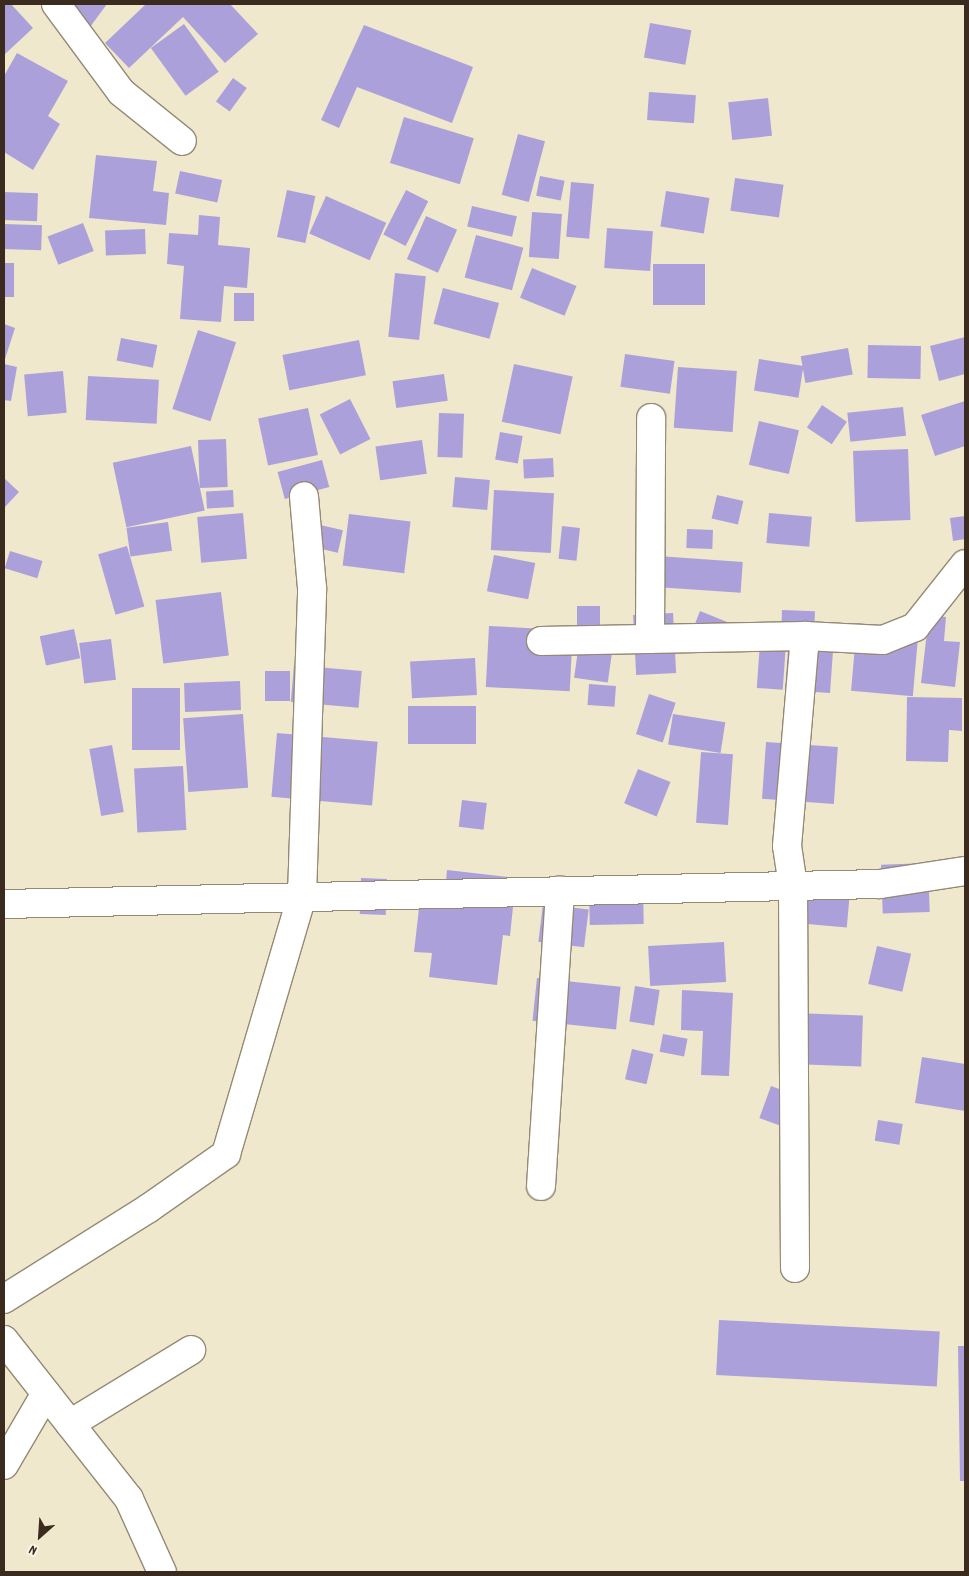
<!DOCTYPE html>
<html>
<head>
<meta charset="utf-8">
<style>
  body { margin:0 }
  #map { position:relative; width:969px; height:1576px; overflow:hidden; background:#efe8cc; font-family:Dekko,sans-serif }
  div>[style] { position:absolute }
  .building>* { inset:0; background:#aca0db; transform-origin:0 0 }
  .roads { filter:drop-shadow(1px 0 #958975) drop-shadow(-1px 0 #958975) drop-shadow(0 1px #958975) drop-shadow(0 -1px #958975) }
  .minor>* { height:28px; margin:-14px; padding:0 14px; transform-origin:14px; border-radius:14px; background:#fff }
  span { translate:-50% -50%; white-space:nowrap; text-align:center; line-height:1.15; -webkit-text-stroke:4px #fcf5e5; paint-order:stroke }
  .frame { position:absolute; inset:0; border:5px solid #3b2a1e; pointer-events:none }
  .north { position:absolute; left:15px; top:1511px; width:50px; height:50px; -webkit-text-stroke:4px #fcf5e5; paint-order:stroke; rotate:206deg; font-size:14px; font-weight:700; line-height:20px; text-align:center; color:#3b2a1e }
  .north::after { content:''; display:block; margin:auto; width:18px; height:22px; background:#3b2a1e; clip-path:polygon(50% 0,100% 100%,50% 72%,0 100%) }
</style>
</head>
<body>
<div id="map">
  <div class="building">
    <i style="clip-path:polygon(4px 4px,11px 4px,33px 28px,4px 55px)"></i>
    <i style="clip-path:polygon(67px 4px,107px 4px,90px 27px)"></i>
    <i style="clip-path:polygon(146px 4px,230px 4px,258px 34px,225px 63px,183px 17px,129px 68px,105px 43px)"></i>
    <i style="left:650px;top:23px;width:42px;height:35px;rotate:10deg"></i>
    <i style="left:184px;top:24px;width:59px;height:41px;rotate:54deg"></i>
    <i style="clip-path:polygon(364px 25px,473px 67px,452px 123px,357px 87px,339px 128px,321px 120px)"></i>
    <i style="clip-path:polygon(17px 53px,68px 81px,48px 116px,60px 124px,33px 170px,4px 152px,4px 76px)"></i>
    <i style="left:233px;top:78px;width:17px;height:29px;rotate:36deg"></i>
    <i style="left:649px;top:92px;width:47px;height:28px;rotate:4deg"></i>
    <i style="left:768px;top:98px;width:38px;height:40px;rotate:84deg"></i>
    <i style="left:404px;top:117px;width:73px;height:48px;rotate:17deg"></i>
    <i style="left:518px;top:134px;width:28px;height:63px;rotate:15deg"></i>
    <i style="clip-path:polygon(96px 155px,157px 161px,153px 191px,169px 193px,166px 225px,89px 218px)"></i>
    <i style="left:180px;top:171px;width:43px;height:23px;rotate:12deg"></i>
    <i style="left:540px;top:176px;width:25px;height:20px;rotate:11deg"></i>
    <i style="left:735px;top:178px;width:49px;height:33px;rotate:8deg"></i>
    <i style="left:571px;top:182px;width:23px;height:55px;rotate:5deg"></i>
    <i style="left:287px;top:190px;width:29px;height:48px;rotate:12deg"></i>
    <i style="left:406px;top:190px;width:25px;height:50px;rotate:27deg"></i>
    <i style="left:666px;top:191px;width:44px;height:36px;rotate:9deg"></i>
    <i style="left:4px;top:192px;width:34px;height:28px;rotate:2deg"></i>
    <i style="left:326px;top:196px;width:66px;height:41px;rotate:24deg"></i>
    <i style="left:472px;top:206px;width:46px;height:21px;rotate:13deg"></i>
    <i style="left:532px;top:212px;width:30px;height:45px;rotate:4deg"></i>
    <i style="clip-path:polygon(199px 215px,220px 217px,218px 245px,250px 248px,247px 288px,224px 286px,221px 322px,180px 319px,184px 266px,167px 264px,169px 233px,198px 235px)"></i>
    <i style="left:426px;top:216px;width:34px;height:47px;rotate:24deg"></i>
    <i style="left:83px;top:223px;width:30px;height:38px;rotate:69deg"></i>
    <i style="left:4px;top:224px;width:38px;height:25px;rotate:2deg"></i>
    <i style="left:607px;top:228px;width:46px;height:40px;rotate:4deg"></i>
    <i style="left:145px;top:229px;width:25px;height:40px;rotate:88deg"></i>
    <i style="left:476px;top:235px;width:49px;height:44px;rotate:15deg"></i>
    <i style="left:4px;top:263px;width:10px;height:34px"></i>
    <i style="left:653px;top:264px;width:52px;height:41px"></i>
    <i style="left:532px;top:268px;width:48px;height:32px;rotate:22deg"></i>
    <i style="left:395px;top:273px;width:31px;height:64px;rotate:6deg"></i>
    <i style="left:443px;top:288px;width:58px;height:37px;rotate:15deg"></i>
    <i style="left:234px;top:293px;width:20px;height:28px"></i>
    <i style="clip-path:polygon(4px 324px,15px 328px,4px 362px)"></i>
    <i style="left:198px;top:330px;width:40px;height:83px;rotate:18deg"></i>
    <i style="clip-path:polygon(965px 337px,965px 374px,939px 381px,930px 346px)"></i>
    <i style="left:121px;top:338px;width:37px;height:23px;rotate:11deg"></i>
    <i style="left:359px;top:340px;width:36px;height:78px;rotate:79deg"></i>
    <i style="left:868px;top:345px;width:53px;height:33px;rotate:1deg"></i>
    <i style="left:848px;top:348px;width:27px;height:48px;rotate:80deg"></i>
    <i style="left:625px;top:354px;width:50px;height:33px;rotate:8deg"></i>
    <i style="left:759px;top:359px;width:45px;height:32px;rotate:9deg"></i>
    <i style="clip-path:polygon(4px 364px,17px 367px,11px 401px,4px 400px)"></i>
    <i style="left:514px;top:364px;width:60px;height:59px;rotate:12deg"></i>
    <i style="left:678px;top:367px;width:59px;height:61px;rotate:4deg"></i>
    <i style="left:63px;top:371px;width:42px;height:39px;rotate:85deg"></i>
    <i style="left:444px;top:374px;width:27px;height:52px;rotate:82deg"></i>
    <i style="left:88px;top:376px;width:71px;height:44px;rotate:3deg"></i>
    <i style="left:350px;top:399px;width:45px;height:34px;rotate:63deg"></i>
    <i style="clip-path:polygon(965px 401px,965px 446px,935px 456px,921px 415px)"></i>
    <i style="left:822px;top:405px;width:30px;height:27px;rotate:34deg"></i>
    <i style="left:903px;top:407px;width:29px;height:56px;rotate:84deg"></i>
    <i style="left:308px;top:408px;width:48px;height:51px;rotate:78deg"></i>
    <i style="left:439px;top:413px;width:25px;height:44px;rotate:2deg"></i>
    <i style="left:759px;top:421px;width:41px;height:45px;rotate:13deg"></i>
    <i style="left:500px;top:432px;width:23px;height:28px;rotate:10deg"></i>
    <i style="left:226px;top:439px;width:48px;height:28px;rotate:88deg"></i>
    <i style="left:422px;top:440px;width:34px;height:47px;rotate:82deg"></i>
    <i style="left:191px;top:446px;width:66px;height:80px;rotate:78deg"></i>
    <i style="left:908px;top:449px;width:71px;height:55px;rotate:88deg"></i>
    <i style="left:553px;top:458px;width:19px;height:30px;rotate:87deg"></i>
    <i style="left:322px;top:460px;width:28px;height:46px;rotate:75deg"></i>
    <i style="left:455px;top:477px;width:35px;height:30px;rotate:5deg"></i>
    <i style="clip-path:polygon(4px 478px,19px 492px,4px 508px)"></i>
    <i style="left:233px;top:490px;width:17px;height:27px;rotate:87deg"></i>
    <i style="left:494px;top:490px;width:60px;height:60px;rotate:3deg"></i>
    <i style="left:717px;top:495px;width:27px;height:24px;rotate:13deg"></i>
    <i style="left:243px;top:513px;width:46px;height:46px;rotate:85deg"></i>
    <i style="left:769px;top:513px;width:43px;height:30px;rotate:5deg"></i>
    <i style="left:349px;top:514px;width:62px;height:52px;rotate:7deg"></i>
    <i style="clip-path:polygon(965px 516px,965px 539px,953px 541px,950px 518px)"></i>
    <i style="left:303px;top:521px;width:41px;height:23px;rotate:13deg"></i>
    <i style="left:168px;top:522px;width:29px;height:42px;rotate:82deg"></i>
    <i style="left:562px;top:526px;width:18px;height:33px;rotate:6deg"></i>
    <i style="left:687px;top:529px;width:26px;height:19px;rotate:2deg"></i>
    <i style="left:127px;top:546px;width:63px;height:30px;rotate:74deg"></i>
    <i style="left:10px;top:551px;width:34px;height:18px;rotate:17deg"></i>
    <i style="left:494px;top:555px;width:42px;height:37px;rotate:11deg"></i>
    <i style="left:658px;top:556px;width:85px;height:31px;rotate:4deg"></i>
    <i style="left:221px;top:592px;width:64px;height:66px;rotate:83deg"></i>
    <i style="left:577px;top:606px;width:23px;height:39px"></i>
    <i style="left:782px;top:610px;width:33px;height:25px;rotate:2deg"></i>
    <i style="clip-path:polygon(700px 611px,742px 628px,691px 634px)"></i>
    <i style="left:673px;top:613px;width:60px;height:40px;rotate:87deg"></i>
    <i style="clip-path:polygon(929px 615px,946px 617px,944px 641px,960px 642px,955px 687px,921px 683px)"></i>
    <i style="left:857px;top:623px;width:62px;height:68px;rotate:5deg"></i>
    <i style="left:489px;top:626px;width:84px;height:61px;rotate:3deg"></i>
    <i style="left:74px;top:629px;width:30px;height:35px;rotate:78deg"></i>
    <i style="left:111px;top:639px;width:41px;height:32px;rotate:83deg"></i>
    <i style="left:760px;top:642px;width:26px;height:46px;rotate:4deg"></i>
    <i style="left:788px;top:649px;width:45px;height:41px;rotate:4deg"></i>
    <i style="left:578px;top:650px;width:34px;height:28px;rotate:8deg"></i>
    <i style="left:475px;top:658px;width:37px;height:65px;rotate:87deg"></i>
    <i style="left:294px;top:665px;width:68px;height:37px;rotate:5deg"></i>
    <i style="left:265px;top:671px;width:25px;height:30px"></i>
    <i style="left:240px;top:681px;width:29px;height:56px;rotate:88deg"></i>
    <i style="left:589px;top:684px;width:27px;height:21px;rotate:4deg"></i>
    <i style="left:132px;top:688px;width:48px;height:62px"></i>
    <i style="left:649px;top:694px;width:28px;height:42px;rotate:18deg"></i>
    <i style="clip-path:polygon(907px 697px,962px 698px,962px 731px,949px 730px,948px 762px,906px 761px)"></i>
    <i style="left:408px;top:706px;width:68px;height:38px"></i>
    <i style="left:243px;top:714px;width:74px;height:60px;rotate:86deg"></i>
    <i style="left:673px;top:714px;width:53px;height:31px;rotate:9deg"></i>
    <i style="left:277px;top:733px;width:101px;height:64px;rotate:5deg"></i>
    <i style="left:766px;top:742px;width:72px;height:57px;rotate:4deg"></i>
    <i style="left:112px;top:745px;width:68px;height:23px;rotate:80deg"></i>
    <i style="left:701px;top:752px;width:32px;height:71px;rotate:4deg"></i>
    <i style="left:183px;top:766px;width:64px;height:49px;rotate:87deg"></i>
    <i style="left:638px;top:769px;width:35px;height:37px;rotate:22deg"></i>
    <i style="left:462px;top:800px;width:25px;height:27px;rotate:7deg"></i>
    <i style="left:928px;top:863px;width:49px;height:47px;rotate:88deg"></i>
    <i style="clip-path:polygon(447px 870px,516px 878px,510px 936px,503px 935px,497px 985px,429px 977px,432px 953px,414px 952px,421px 891px,445px 894px)"></i>
    <i style="left:361px;top:878px;width:26px;height:36px;rotate:2deg"></i>
    <i style="left:643px;top:883px;width:41px;height:54px;rotate:89deg"></i>
    <i style="left:785px;top:888px;width:65px;height:34px;rotate:5deg"></i>
    <i style="left:543px;top:904px;width:46px;height:38px;rotate:7deg"></i>
    <i style="left:724px;top:942px;width:40px;height:76px;rotate:87deg"></i>
    <i style="left:877px;top:946px;width:35px;height:39px;rotate:13deg"></i>
    <i style="left:537px;top:978px;width:84px;height:43px;rotate:6deg"></i>
    <i style="left:635px;top:986px;width:25px;height:36px;rotate:9deg"></i>
    <i style="clip-path:polygon(682px 990px,733px 993px,729px 1076px,701px 1075px,703px 1031px,681px 1030px)"></i>
    <i style="left:793px;top:1013px;width:70px;height:51px;rotate:2deg"></i>
    <i style="left:663px;top:1034px;width:25px;height:18px;rotate:11deg"></i>
    <i style="left:632px;top:1049px;width:22px;height:31px;rotate:13deg"></i>
    <i style="clip-path:polygon(922px 1057px,965px 1064px,965px 1111px,915px 1103px)"></i>
    <i style="left:771px;top:1086px;width:32px;height:34px;rotate:20deg"></i>
    <i style="left:878px;top:1120px;width:25px;height:21px;rotate:9deg"></i>
    <i style="left:719px;top:1320px;width:221px;height:55px;rotate:3deg"></i>
    <i style="clip-path:polygon(958px 1346px,965px 1346px,965px 1481px,960px 1481px)"></i>
  </div>
  <div class="roads">
    <div class="minor">
      <i style="left:56px;top:4px;width:109px;rotate:53.5deg"></i>
      <i style="left:121px;top:92px;width:78px;rotate:38.8deg"></i>
      <i style="left:650px;top:639px;width:221px;rotate:-89.7deg"></i>
      <i style="left:541px;top:641px;width:264px;rotate:-1.1deg"></i>
      <i style="left:805px;top:636px;width:78px;rotate:2.9deg"></i>
      <i style="left:883px;top:640px;width:35px;rotate:-22deg"></i>
      <i style="left:915px;top:627px;width:80px;rotate:-51.6deg"></i>
      <i style="left:4px;top:904px;width:876px;rotate:-1.31deg"></i>
      <i style="left:880px;top:884px;width:86px;rotate:-8.7deg"></i>
      <i style="left:541px;top:1186px;width:296px;rotate:-86.3deg"></i>
      <i style="left:795px;top:1268px;width:382px;rotate:-90.3deg"></i>
      <i style="left:793px;top:886px;width:40px;rotate:-98.5deg"></i>
      <i style="left:787px;top:846px;width:211px;rotate:-85.1deg"></i>
      <i style="left:4px;top:1299px;width:171px;rotate:-32.1deg"></i>
      <i style="left:149px;top:1208px;width:94px;rotate:-35deg"></i>
      <i style="left:226px;top:1154px;width:269px;rotate:-73.6deg"></i>
      <i style="left:302px;top:896px;width:308px;rotate:-88.1deg"></i>
      <i style="left:312px;top:588px;width:92px;rotate:-95deg"></i>
      <i style="left:4px;top:1340px;width:202px;rotate:51.8deg"></i>
      <i style="left:129px;top:1499px;width:80px;rotate:65.7deg"></i>
      <i style="left:70px;top:1424px;width:142px;rotate:-31.4deg"></i>
      <i style="left:4px;top:1465px;width:83px;rotate:-59.7deg"></i>
    </div>
  </div>
  <div class="frame"></div>
  <div class="north">N</div>
</div>
</body>
</html>
